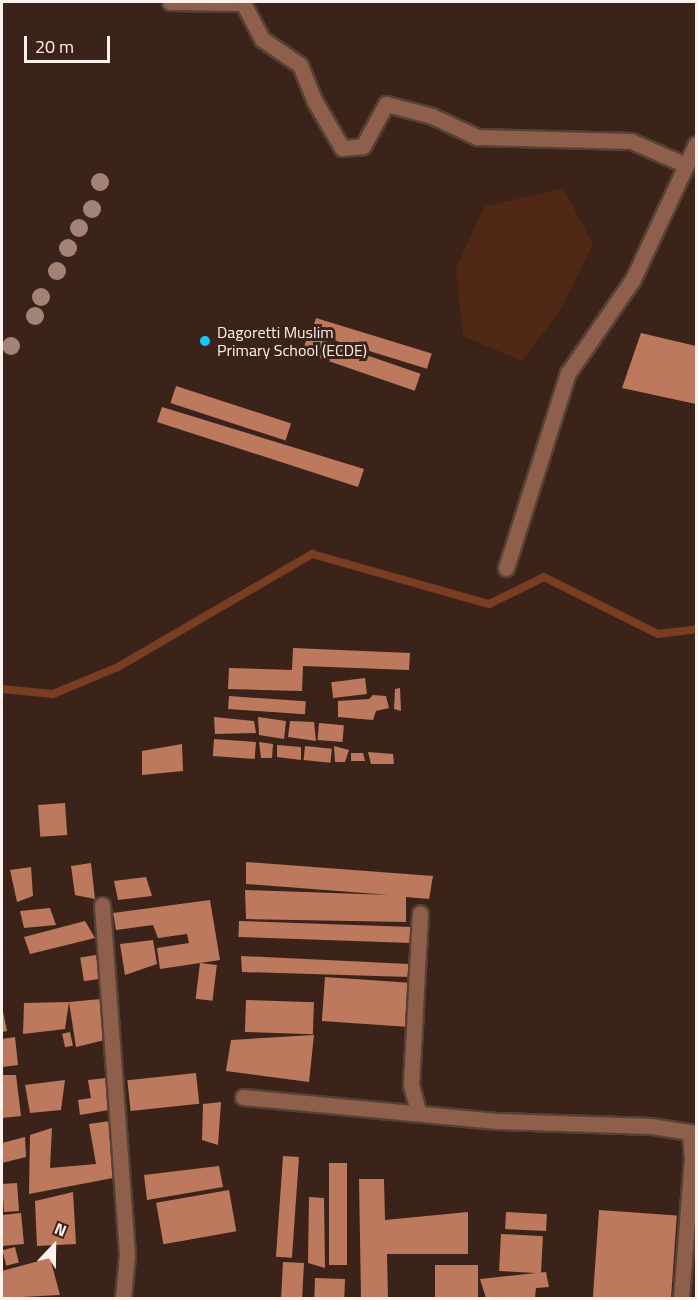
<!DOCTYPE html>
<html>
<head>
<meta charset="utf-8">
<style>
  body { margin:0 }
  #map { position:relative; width:698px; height:1300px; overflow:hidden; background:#3c2319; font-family:"Titillium Web",sans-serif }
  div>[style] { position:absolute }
  .green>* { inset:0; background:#512715 }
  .stream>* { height:8px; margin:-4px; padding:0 4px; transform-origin:4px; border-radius:4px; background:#793d22 }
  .building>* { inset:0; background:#bc795d; transform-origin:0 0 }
  .roads { filter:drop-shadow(2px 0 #574036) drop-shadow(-2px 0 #574036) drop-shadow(0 2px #574036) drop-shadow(0 -2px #574036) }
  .minor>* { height:15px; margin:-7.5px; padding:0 7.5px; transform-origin:7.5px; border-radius:7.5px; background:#8e5f4b }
  .trees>* { width:18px; height:18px; margin:-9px; border-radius:50%; background:#a38375 }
  .dots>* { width:16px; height:16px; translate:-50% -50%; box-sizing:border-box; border:3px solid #3c2319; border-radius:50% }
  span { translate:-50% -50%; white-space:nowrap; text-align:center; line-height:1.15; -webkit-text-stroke:6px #3c2319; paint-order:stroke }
  .poi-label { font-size:16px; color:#fef0ea }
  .left { translate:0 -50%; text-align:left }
  .frame { position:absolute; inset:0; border:3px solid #fef0ea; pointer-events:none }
  .north { position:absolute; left:24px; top:1216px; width:60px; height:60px; -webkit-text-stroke:4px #3c2319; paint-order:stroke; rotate:22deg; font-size:16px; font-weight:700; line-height:24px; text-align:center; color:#fef0ea }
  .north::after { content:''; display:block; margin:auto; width:21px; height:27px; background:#fef0ea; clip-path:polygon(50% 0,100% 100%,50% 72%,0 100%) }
  .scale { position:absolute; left:24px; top:36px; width:86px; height:27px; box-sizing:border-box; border:3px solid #fef0ea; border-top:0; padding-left:8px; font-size:18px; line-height:21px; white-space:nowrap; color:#fef0ea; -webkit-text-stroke:4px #3c2319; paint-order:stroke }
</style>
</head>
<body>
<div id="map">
  <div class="green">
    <i style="clip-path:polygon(563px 188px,593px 244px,560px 311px,522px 361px,463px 336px,456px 268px,484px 207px)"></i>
  </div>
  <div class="stream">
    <i style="left:2px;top:689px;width:51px;rotate:5.6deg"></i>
    <i style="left:53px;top:694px;width:70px;rotate:-22.6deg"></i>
    <i style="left:118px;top:667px;width:225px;rotate:-30.2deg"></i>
    <i style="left:312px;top:554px;width:184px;rotate:15.8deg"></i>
    <i style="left:489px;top:604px;width:61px;rotate:-26.1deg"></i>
    <i style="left:544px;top:577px;width:127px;rotate:26.6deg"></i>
    <i style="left:658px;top:634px;width:38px;rotate:-7deg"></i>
  </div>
  <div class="building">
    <i style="left:316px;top:318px;width:121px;height:16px;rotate:17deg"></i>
    <i style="clip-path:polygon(641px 333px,696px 346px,696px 404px,622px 388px)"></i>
    <i style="left:308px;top:335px;width:119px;height:18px;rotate:19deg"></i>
    <i style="left:176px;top:386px;width:121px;height:18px;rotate:18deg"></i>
    <i style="clip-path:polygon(162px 407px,364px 469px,358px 487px,157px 422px)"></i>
    <i style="clip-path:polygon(293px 648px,410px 653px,409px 670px,303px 666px,302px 691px,228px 689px,229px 668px,292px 670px)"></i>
    <i style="left:365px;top:678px;width:16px;height:34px;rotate:83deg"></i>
    <i style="clip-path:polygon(400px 688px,401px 711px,394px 709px,395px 689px)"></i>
    <i style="clip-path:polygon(373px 695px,386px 696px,389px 708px,376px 711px,373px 720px,338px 717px,338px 701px,369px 699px)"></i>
    <i style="left:229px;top:696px;width:77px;height:13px;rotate:4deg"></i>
    <i style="clip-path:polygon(214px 717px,254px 721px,256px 733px,215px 734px)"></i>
    <i style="clip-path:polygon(258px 717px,286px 721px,284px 739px,259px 735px)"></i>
    <i style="clip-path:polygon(290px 721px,314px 722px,316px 741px,288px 737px)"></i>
    <i style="left:319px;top:723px;width:25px;height:17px;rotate:5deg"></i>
    <i style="left:214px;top:739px;width:42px;height:17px;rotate:4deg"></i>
    <i style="clip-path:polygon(259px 742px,273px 744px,272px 758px,261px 758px)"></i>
    <i style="clip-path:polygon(182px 744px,183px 771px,142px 775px,142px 751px)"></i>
    <i style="clip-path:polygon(277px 745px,301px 747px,301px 760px,277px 757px)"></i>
    <i style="left:305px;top:746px;width:27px;height:14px;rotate:6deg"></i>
    <i style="clip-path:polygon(334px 746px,349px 750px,345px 762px,335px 762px)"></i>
    <i style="clip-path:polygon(368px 752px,393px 754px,394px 764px,371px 764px)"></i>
    <i style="clip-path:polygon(351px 753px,363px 753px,365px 761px,351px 761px)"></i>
    <i style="left:65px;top:803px;width:32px;height:27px;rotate:86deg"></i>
    <i style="clip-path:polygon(246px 862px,433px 876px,429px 899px,406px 897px,406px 922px,246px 919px,245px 890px,390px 895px,246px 884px)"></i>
    <i style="clip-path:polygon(91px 863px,95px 899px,75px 895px,71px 866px)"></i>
    <i style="clip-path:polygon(31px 867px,33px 896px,17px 902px,10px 870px)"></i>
    <i style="clip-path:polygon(146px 877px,152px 896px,118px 900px,114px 881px)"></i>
    <i style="clip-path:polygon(210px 900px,220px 960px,160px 969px,157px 948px,189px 943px,187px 934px,158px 938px,153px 925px,116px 930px,113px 913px)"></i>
    <i style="clip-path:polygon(50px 908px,56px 925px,24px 928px,20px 911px)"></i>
    <i style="clip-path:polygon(85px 921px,95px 938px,30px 954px,24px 937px)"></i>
    <i style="left:239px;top:921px;width:173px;height:16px;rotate:2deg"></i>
    <i style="clip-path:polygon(153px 940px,157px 964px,125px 975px,120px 944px)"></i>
    <i style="left:96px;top:955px;width:24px;height:16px;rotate:81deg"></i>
    <i style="clip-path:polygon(241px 956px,409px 964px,410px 977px,242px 972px)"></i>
    <i style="left:200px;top:963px;width:17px;height:36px;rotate:7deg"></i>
    <i style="left:325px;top:977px;width:84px;height:44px;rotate:4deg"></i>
    <i style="clip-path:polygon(101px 999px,109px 1039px,76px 1047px,69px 1002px)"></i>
    <i style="left:246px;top:1000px;width:68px;height:32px;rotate:2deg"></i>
    <i style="clip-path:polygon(69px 1002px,65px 1029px,23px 1034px,24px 1003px)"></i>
    <i style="clip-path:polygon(2px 1007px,7px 1031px,2px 1032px)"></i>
    <i style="left:70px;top:1032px;width:14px;height:8px;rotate:78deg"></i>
    <i style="clip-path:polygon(314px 1035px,309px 1082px,226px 1071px,231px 1040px)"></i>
    <i style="clip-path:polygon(15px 1037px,18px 1065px,2px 1067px,2px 1039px)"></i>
    <i style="left:196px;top:1073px;width:31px;height:69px;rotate:84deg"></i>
    <i style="clip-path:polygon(2px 1075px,16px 1075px,21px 1116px,2px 1118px)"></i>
    <i style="clip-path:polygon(106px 1078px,109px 1110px,80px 1115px,78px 1100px,91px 1098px,88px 1080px)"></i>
    <i style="clip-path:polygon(65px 1080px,61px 1110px,30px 1113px,25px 1085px)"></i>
    <i style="clip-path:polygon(221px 1102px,218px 1145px,202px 1140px,203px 1104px)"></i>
    <i style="clip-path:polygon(110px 1121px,113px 1178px,29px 1194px,30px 1135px,52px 1128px,50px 1168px,96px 1164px,89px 1124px)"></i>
    <i style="clip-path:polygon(25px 1137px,26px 1157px,2px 1163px,2px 1143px)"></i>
    <i style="left:283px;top:1156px;width:16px;height:101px;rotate:4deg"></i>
    <i style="left:329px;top:1163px;width:18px;height:102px"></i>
    <i style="clip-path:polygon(219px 1166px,223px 1187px,147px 1200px,144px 1175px)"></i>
    <i style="clip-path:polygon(359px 1179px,384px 1179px,385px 1220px,468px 1212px,468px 1254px,387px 1254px,388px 1298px,361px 1298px)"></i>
    <i style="left:17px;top:1183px;width:28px;height:15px;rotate:86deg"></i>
    <i style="left:229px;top:1190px;width:42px;height:74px;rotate:80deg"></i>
    <i style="clip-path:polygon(73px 1192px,76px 1244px,37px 1246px,35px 1201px)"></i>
    <i style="clip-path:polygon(309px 1197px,324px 1198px,325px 1268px,308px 1263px)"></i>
    <i style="left:599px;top:1210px;width:78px;height:88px;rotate:4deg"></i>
    <i style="left:506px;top:1212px;width:41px;height:17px;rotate:3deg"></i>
    <i style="clip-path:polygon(21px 1213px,24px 1244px,2px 1246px,2px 1215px)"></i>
    <i style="left:501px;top:1234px;width:42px;height:37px;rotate:3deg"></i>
    <i style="left:15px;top:1247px;width:16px;height:13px;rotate:76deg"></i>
    <i style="clip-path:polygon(50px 1258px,60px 1295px,2px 1298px,2px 1271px)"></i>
    <i style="left:283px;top:1262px;width:21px;height:36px;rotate:3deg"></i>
    <i style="left:435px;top:1265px;width:43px;height:33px"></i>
    <i style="clip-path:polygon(546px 1272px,549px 1287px,536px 1288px,535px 1298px,486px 1298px,480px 1279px)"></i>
    <i style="left:315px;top:1278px;width:30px;height:20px;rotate:2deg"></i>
  </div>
  <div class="roads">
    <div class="minor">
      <i style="left:170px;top:2px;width:73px;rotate:0.8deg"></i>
      <i style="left:243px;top:3px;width:41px;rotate:62.2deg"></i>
      <i style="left:262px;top:39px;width:46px;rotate:34.4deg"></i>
      <i style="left:300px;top:65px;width:38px;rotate:68deg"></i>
      <i style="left:314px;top:100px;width:56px;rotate:59.7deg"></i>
      <i style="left:342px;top:148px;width:21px;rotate:-5deg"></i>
      <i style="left:363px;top:146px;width:48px;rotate:-61.3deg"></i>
      <i style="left:386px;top:104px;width:48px;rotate:14.6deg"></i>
      <i style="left:432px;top:116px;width:50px;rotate:25deg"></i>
      <i style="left:477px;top:137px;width:154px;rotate:1.5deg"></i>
      <i style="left:631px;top:141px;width:60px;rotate:23.6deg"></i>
      <i style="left:506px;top:568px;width:205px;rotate:-72.4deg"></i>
      <i style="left:568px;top:373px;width:114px;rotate:-55.3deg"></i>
      <i style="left:633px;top:279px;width:149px;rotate:-65deg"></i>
      <i style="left:102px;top:905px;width:351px;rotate:85.9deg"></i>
      <i style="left:127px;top:1255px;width:43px;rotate:95.3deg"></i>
      <i style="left:243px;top:1097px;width:257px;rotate:5.4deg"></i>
      <i style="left:499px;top:1121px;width:152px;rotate:1.9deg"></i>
      <i style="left:651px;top:1126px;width:46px;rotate:8.8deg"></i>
      <i style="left:418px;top:1111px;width:27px;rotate:-105deg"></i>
      <i style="left:411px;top:1085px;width:172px;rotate:-87deg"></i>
      <i style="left:681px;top:1298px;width:140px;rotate:-85.5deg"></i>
      <i style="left:692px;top:1158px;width:25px;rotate:-95deg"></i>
    </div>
  </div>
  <div class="trees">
    <i style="left:100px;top:182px"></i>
    <i style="left:92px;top:209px"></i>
    <i style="left:79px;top:228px"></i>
    <i style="left:68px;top:248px"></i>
    <i style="left:57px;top:271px"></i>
    <i style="left:41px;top:297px"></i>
    <i style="left:35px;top:316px"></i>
    <i style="left:11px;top:346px"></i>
  </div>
  <div class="dots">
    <i style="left:205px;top:341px;background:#0fcafa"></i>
  </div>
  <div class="poi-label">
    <span class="left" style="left:217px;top:341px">Dagoretti Muslim<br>Primary School (ECDE)</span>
  </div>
  <div class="frame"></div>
  <div class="north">N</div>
  <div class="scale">20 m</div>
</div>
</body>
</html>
